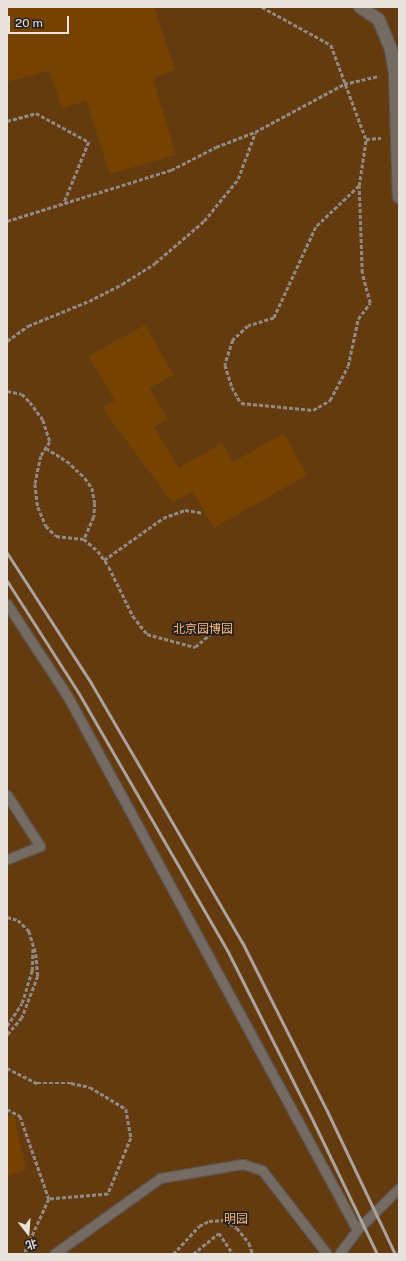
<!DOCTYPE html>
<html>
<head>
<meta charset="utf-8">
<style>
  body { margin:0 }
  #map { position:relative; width:406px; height:1261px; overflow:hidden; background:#3e352d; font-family:"Public Sans","Noto Sans SC",sans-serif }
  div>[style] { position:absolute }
  .green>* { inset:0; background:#643a0f; transform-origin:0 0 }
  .building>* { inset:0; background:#764202 }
  .path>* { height:2.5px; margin-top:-1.25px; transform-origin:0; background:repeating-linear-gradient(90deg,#918a83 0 4px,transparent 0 6px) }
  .roads { filter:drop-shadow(1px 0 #5c544d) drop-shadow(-1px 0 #5c544d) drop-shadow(0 1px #5c544d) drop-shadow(0 -1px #5c544d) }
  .lane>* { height:9px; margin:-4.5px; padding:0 4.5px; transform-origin:4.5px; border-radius:4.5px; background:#766b63 }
  .street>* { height:12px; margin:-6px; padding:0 6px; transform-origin:6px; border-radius:6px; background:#766b63 }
  .rail>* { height:3px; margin:-1.5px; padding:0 1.5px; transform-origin:1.5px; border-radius:1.5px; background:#aba39d }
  span { translate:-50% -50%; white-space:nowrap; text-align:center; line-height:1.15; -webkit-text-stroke:3.5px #221d1a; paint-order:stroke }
  .park-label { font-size:12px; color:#faba83 }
  .frame { position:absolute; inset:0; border:8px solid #e9e3de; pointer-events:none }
  .north { position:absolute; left:8px; top:1213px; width:40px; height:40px; -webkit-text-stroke:3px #221d1a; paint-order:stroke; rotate:163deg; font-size:11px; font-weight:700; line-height:16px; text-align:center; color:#e9e3de }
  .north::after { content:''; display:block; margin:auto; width:14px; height:18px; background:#e9e3de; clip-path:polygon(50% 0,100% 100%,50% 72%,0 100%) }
  .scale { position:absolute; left:8px; top:16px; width:61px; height:18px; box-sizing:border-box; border:2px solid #e9e3de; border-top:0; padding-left:5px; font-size:12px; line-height:14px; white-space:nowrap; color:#e9e3de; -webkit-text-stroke:3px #221d1a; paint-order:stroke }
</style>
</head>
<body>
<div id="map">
  <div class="green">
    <i style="left:7px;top:7px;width:392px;height:1247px"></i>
  </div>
  <div class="building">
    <i style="clip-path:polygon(7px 7px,154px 7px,175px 70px,153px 78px,176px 155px,110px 174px,86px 101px,62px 109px,49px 71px,7px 82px)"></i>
    <i style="clip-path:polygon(145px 325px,174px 375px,149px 388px,168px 419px,154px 427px,179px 468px,222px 443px,233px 462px,284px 433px,307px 475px,214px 528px,193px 492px,172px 502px,102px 408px,115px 401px,88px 356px)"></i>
    <i style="clip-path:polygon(14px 1115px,26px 1170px,7px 1176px,7px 1116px)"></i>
  </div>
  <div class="path">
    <i style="left:262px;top:7px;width:79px;rotate:28.8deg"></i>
    <i style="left:331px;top:45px;width:100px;rotate:69.6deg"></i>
    <i style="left:366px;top:139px;width:15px;rotate:-4deg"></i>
    <i style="left:7px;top:121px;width:30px;rotate:-15deg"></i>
    <i style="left:36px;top:113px;width:60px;rotate:28.7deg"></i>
    <i style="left:89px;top:142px;width:66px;rotate:112.3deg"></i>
    <i style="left:359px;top:186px;width:59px;rotate:136.4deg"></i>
    <i style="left:316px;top:227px;width:100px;rotate:114.8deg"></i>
    <i style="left:274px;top:318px;width:27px;rotate:163deg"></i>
    <i style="left:248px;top:326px;width:21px;rotate:137deg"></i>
    <i style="left:233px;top:340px;width:26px;rotate:108deg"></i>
    <i style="left:225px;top:365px;width:23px;rotate:72deg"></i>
    <i style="left:232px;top:387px;width:18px;rotate:61deg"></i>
    <i style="left:241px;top:403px;width:72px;rotate:5.6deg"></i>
    <i style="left:313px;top:410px;width:20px;rotate:-30deg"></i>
    <i style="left:330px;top:400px;width:38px;rotate:-62deg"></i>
    <i style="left:348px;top:366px;width:48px;rotate:-78deg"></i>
    <i style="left:358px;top:319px;width:20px;rotate:-53deg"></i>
    <i style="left:370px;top:303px;width:31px;rotate:-105deg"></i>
    <i style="left:362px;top:273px;width:87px;rotate:-92deg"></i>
    <i style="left:359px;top:186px;width:48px;rotate:-81.5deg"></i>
    <i style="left:7px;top:221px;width:172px;rotate:-17.3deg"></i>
    <i style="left:171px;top:170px;width:51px;rotate:-27.1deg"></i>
    <i style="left:216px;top:147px;width:42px;rotate:-21deg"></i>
    <i style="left:255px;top:132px;width:101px;rotate:-28.3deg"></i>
    <i style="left:344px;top:84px;width:36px;rotate:-13deg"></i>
    <i style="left:7px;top:341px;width:26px;rotate:-36deg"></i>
    <i style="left:28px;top:326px;width:66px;rotate:-22.3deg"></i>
    <i style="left:89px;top:301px;width:37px;rotate:-27deg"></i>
    <i style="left:122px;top:284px;width:39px;rotate:-32deg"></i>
    <i style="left:155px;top:263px;width:65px;rotate:-40.6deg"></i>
    <i style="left:204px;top:221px;width:54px;rotate:-51deg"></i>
    <i style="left:238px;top:179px;width:49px;rotate:-69.7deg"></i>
    <i style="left:7px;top:391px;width:15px;rotate:11deg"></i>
    <i style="left:22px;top:394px;width:11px;rotate:45deg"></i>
    <i style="left:30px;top:402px;width:22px;rotate:54deg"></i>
    <i style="left:43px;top:420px;width:23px;rotate:72deg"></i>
    <i style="left:50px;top:442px;width:17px;rotate:123deg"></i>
    <i style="left:41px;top:456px;width:29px;rotate:102deg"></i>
    <i style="left:35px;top:484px;width:23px;rotate:83deg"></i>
    <i style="left:38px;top:507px;width:21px;rotate:67deg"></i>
    <i style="left:46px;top:526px;width:14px;rotate:45deg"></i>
    <i style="left:56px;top:536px;width:28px;rotate:6deg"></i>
    <i style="left:84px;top:539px;width:18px;rotate:41deg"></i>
    <i style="left:98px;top:551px;width:19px;rotate:55deg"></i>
    <i style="left:109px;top:567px;width:55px;rotate:63.9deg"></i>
    <i style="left:133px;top:616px;width:23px;rotate:52deg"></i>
    <i style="left:147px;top:634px;width:50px;rotate:15.2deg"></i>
    <i style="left:195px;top:647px;width:40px;rotate:-40deg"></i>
    <i style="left:46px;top:448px;width:25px;rotate:32deg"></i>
    <i style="left:67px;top:461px;width:25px;rotate:43deg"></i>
    <i style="left:85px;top:478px;width:12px;rotate:55deg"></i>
    <i style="left:92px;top:488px;width:15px;rotate:79deg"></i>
    <i style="left:95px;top:503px;width:14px;rotate:94deg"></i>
    <i style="left:94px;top:517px;width:24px;rotate:114deg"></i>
    <i style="left:104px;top:560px;width:72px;rotate:-35.4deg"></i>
    <i style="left:163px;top:518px;width:23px;rotate:-20deg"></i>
    <i style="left:185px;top:510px;width:18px;rotate:9deg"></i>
    <i style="left:7px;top:917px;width:11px;rotate:15deg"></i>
    <i style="left:18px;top:920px;width:16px;rotate:45deg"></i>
    <i style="left:29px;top:931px;width:24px;rotate:73deg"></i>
    <i style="left:36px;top:954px;width:22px;rotate:85deg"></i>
    <i style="left:38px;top:976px;width:45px;rotate:110.9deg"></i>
    <i style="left:22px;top:1018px;width:23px;rotate:131deg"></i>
    <i style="left:7px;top:1026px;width:27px;rotate:-57deg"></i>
    <i style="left:22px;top:1003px;width:34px;rotate:-73deg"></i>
    <i style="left:32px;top:971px;width:23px;rotate:-88deg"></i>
    <i style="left:7px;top:1068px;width:34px;rotate:27deg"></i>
    <i style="left:37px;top:1083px;width:34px"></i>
    <i style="left:71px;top:1083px;width:19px;rotate:12deg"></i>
    <i style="left:90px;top:1087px;width:42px;rotate:31.4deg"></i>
    <i style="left:126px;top:1109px;width:29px;rotate:80deg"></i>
    <i style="left:131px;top:1138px;width:61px;rotate:112.3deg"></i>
    <i style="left:108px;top:1194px;width:59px;rotate:175.2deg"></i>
    <i style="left:7px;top:1109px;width:15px;rotate:28deg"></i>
    <i style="left:20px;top:1116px;width:88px;rotate:70.7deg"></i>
    <i style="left:49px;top:1199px;width:60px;rotate:114.4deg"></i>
    <i style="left:173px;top:1254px;width:38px;rotate:-47deg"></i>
    <i style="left:199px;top:1226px;width:11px;rotate:-27deg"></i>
    <i style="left:209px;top:1221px;width:16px;rotate:-4deg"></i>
    <i style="left:225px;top:1220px;width:14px;rotate:34deg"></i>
    <i style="left:237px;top:1228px;width:19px;rotate:51deg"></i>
    <i style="left:249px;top:1243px;width:12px;rotate:70deg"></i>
    <i style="left:193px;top:1254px;width:33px;rotate:-39deg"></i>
    <i style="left:219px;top:1233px;width:25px;rotate:56deg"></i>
  </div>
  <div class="roads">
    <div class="lane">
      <i style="left:7px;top:604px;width:111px;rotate:56.7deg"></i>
      <i style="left:68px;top:697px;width:606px;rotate:61.53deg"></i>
      <i style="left:7px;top:795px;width:61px;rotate:57.1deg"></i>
      <i style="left:40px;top:846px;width:35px;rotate:158deg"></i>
      <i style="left:54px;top:1254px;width:130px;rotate:-35.6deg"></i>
      <i style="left:160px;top:1178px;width:84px;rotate:-9.6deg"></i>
      <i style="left:243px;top:1164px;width:20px;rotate:18deg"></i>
      <i style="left:262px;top:1170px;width:106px;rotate:52.3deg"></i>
      <i style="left:339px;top:1254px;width:30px;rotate:-53deg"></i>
      <i style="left:357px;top:1230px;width:59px;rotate:-45deg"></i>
    </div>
    <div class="street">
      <i style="left:360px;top:7px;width:23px;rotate:34deg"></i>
      <i style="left:379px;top:20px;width:32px;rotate:68deg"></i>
      <i style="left:391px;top:50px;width:23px;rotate:80deg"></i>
      <i style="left:395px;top:73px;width:124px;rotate:88.2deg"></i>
    </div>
  </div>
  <div class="rail">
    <i style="left:7px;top:553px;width:155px;rotate:57.1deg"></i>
    <i style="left:91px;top:683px;width:300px;rotate:59.8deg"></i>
    <i style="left:242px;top:942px;width:189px;rotate:63.3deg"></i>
    <i style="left:327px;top:1111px;width:158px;rotate:64.6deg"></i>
    <i style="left:7px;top:581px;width:132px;rotate:57.4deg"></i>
    <i style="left:78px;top:692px;width:298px;rotate:60deg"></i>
    <i style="left:227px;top:950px;width:191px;rotate:63.3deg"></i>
    <i style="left:313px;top:1121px;width:148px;rotate:64.3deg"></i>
  </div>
  <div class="park-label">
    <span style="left:203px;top:630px">北京园博园</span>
    <span style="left:236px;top:1220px">明园</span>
  </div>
  <div class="frame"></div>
  <div class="north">北</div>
  <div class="scale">20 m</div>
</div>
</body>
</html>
